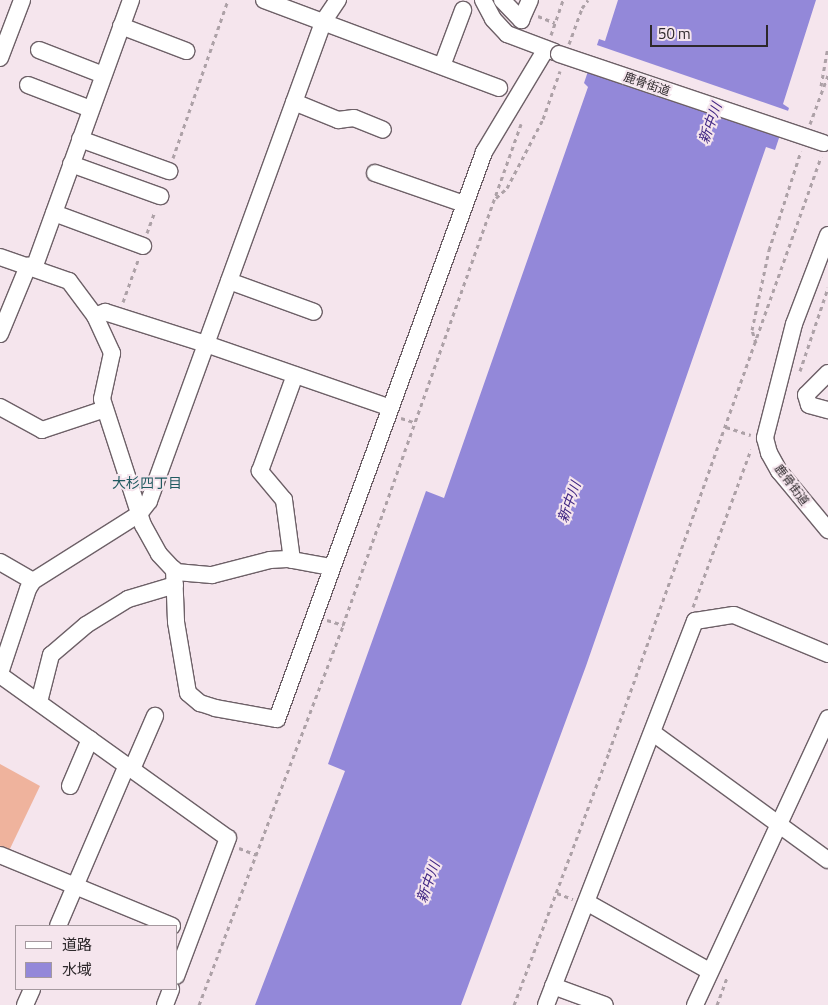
<!DOCTYPE html>
<html>
<head>
<meta charset="utf-8">
<style>
  body { margin:0 }
  #map { position:relative; width:828px; height:1005px; overflow:hidden; background:#f5e5ed; font-family:"Titillium Web","Noto Sans JP",sans-serif }
  div>[style] { position:absolute }
  .green>* { inset:0; background:#efb39d }
  .water>* { inset:0; background:#9388d9 }
  .pier>* { inset:0; background:#f5e5ed; transform-origin:0 0 }
  .path>* { height:3px; margin-top:-1.5px; transform-origin:0; background:repeating-linear-gradient(90deg,#ada1a7 0 4px,transparent 0 8px) }
  .roads { filter:drop-shadow(1px 0 #6d6067) drop-shadow(-1px 0 #6d6067) drop-shadow(0 1px #6d6067) drop-shadow(0 -1px #6d6067) }
  .minor>* { height:16px; margin:-8px; padding:0 8px; transform-origin:8px; border-radius:8px; background:#fff }
  .bridges { filter:drop-shadow(1px 0 #6d6067) drop-shadow(-1px 0 #6d6067) drop-shadow(0 1px #6d6067) drop-shadow(0 -1px #6d6067) }
  .minor-bridge>* { height:16px; margin:-8px; padding:0 8px; transform-origin:8px; border-radius:8px; background:#fff }
  span { translate:-50% -50%; white-space:nowrap; text-align:center; line-height:1.15; -webkit-text-stroke:4px #f5e5ed; paint-order:stroke }
  .street-label { font-size:12px; color:#2d282b }
  .water-label { font-size:14px; color:#3e2482; font-style:italic }
  .neighbourhood-label { font-size:14px; color:#205a61 }
  .legend { position:absolute; left:15px; top:925px; width:162px; height:65px; box-sizing:border-box; background:#f5e5ed; border:1px solid #a5999f; margin:0; padding:6px 9px; list-style:none; font-size:15px; color:#2d282b }
  .legend li { display:flex; align-items:center; gap:10px; height:25px }
  .legend b { width:25px; border:1px solid #a5999f }
  .scale { position:absolute; left:650px; top:25px; width:118px; height:22px; box-sizing:border-box; border:2px solid #2d282b; border-top:0; padding-left:6px; font-size:15px; line-height:18px; white-space:nowrap; color:#2d282b; -webkit-text-stroke:4px #f5e5ed; paint-order:stroke }
</style>
</head>
<body>
<div id="map">
  <div class="green">
    <i style="clip-path:polygon(0 764px,40px 786px,7px 855px,0 852px)"></i>
  </div>
  <div class="water">
    <i style="clip-path:polygon(618px 0,816px 0,783px 104px,789px 108px,775px 150px,766px 147px,586px 666px,461px 1005px,255px 1005px,345px 771px,328px 764px,426px 491px,444px 498px,588px 87px,584px 83px,599px 39px,605px 41px)"></i>
  </div>
  <div class="pier">
    <i style="left:594px;top:44px;width:208px;height:28px;rotate:19deg"></i>
  </div>
  <div class="path">
    <i style="left:538px;top:16px;width:18px;rotate:22deg"></i>
    <i style="left:551px;top:35px;width:37px;rotate:-71deg"></i>
    <i style="left:569px;top:44px;width:38px;rotate:-70deg"></i>
    <i style="left:582px;top:8px;width:10px;rotate:-53deg"></i>
    <i style="left:821px;top:86px;width:39px;rotate:-80deg"></i>
    <i style="left:810px;top:124px;width:52px;rotate:-69.8deg"></i>
    <i style="left:173px;top:158px;width:167px;rotate:-70.8deg"></i>
    <i style="left:496px;top:198px;width:15px;rotate:-42deg"></i>
    <i style="left:507px;top:188px;width:78px;rotate:-62.4deg"></i>
    <i style="left:543px;top:119px;width:51px;rotate:-70.5deg"></i>
    <i style="left:147px;top:233px;width:23px;rotate:-70deg"></i>
    <i style="left:123px;top:302px;width:45px;rotate:-70.3deg"></i>
    <i style="left:756px;top:343px;width:14px;rotate:-107deg"></i>
    <i style="left:752px;top:330px;width:82px;rotate:-78deg"></i>
    <i style="left:769px;top:250px;width:104px;rotate:-72.1deg"></i>
    <i style="left:800px;top:371px;width:88px;rotate:-71.4deg"></i>
    <i style="left:401px;top:418px;width:16px;rotate:18deg"></i>
    <i style="left:726px;top:427px;width:26px;rotate:18deg"></i>
    <i style="left:693px;top:607px;width:168px;rotate:-69.8deg"></i>
    <i style="left:327px;top:620px;width:17px;rotate:17deg"></i>
    <i style="left:239px;top:848px;width:19px;rotate:21deg"></i>
    <i style="left:557px;top:893px;width:17px;rotate:21deg"></i>
    <i style="left:199px;top:1005px;width:406px;rotate:-69.2deg"></i>
    <i style="left:343px;top:625px;width:532px;rotate:-70.44deg"></i>
    <i style="left:514px;top:1005px;width:270px;rotate:-69.4deg"></i>
    <i style="left:609px;top:752px;width:632px;rotate:-70.39deg"></i>
    <i style="left:717px;top:1005px;width:29px;rotate:-70deg"></i>
  </div>
  <div class="roads">
    <div class="minor">
      <i style="left:264px;top:0;width:251px;rotate:20.5deg"></i>
      <i style="left:483px;top:0;width:21px;rotate:62deg"></i>
      <i style="left:493px;top:19px;width:21px;rotate:47deg"></i>
      <i style="left:507px;top:34px;width:51px;rotate:20.6deg"></i>
      <i style="left:502px;top:0;width:28px;rotate:46deg"></i>
      <i style="left:521px;top:20px;width:22px;rotate:-66deg"></i>
      <i style="left:121px;top:26px;width:70px;rotate:21deg"></i>
      <i style="left:39px;top:50px;width:69px;rotate:21.3deg"></i>
      <i style="left:0;top:58px;width:62px;rotate:-69.2deg"></i>
      <i style="left:442px;top:66px;width:60px;rotate:-69.4deg"></i>
      <i style="left:28px;top:85px;width:67px;rotate:20.9deg"></i>
      <i style="left:294px;top:102px;width:48px;rotate:22.2deg"></i>
      <i style="left:338px;top:120px;width:16px;rotate:-7deg"></i>
      <i style="left:354px;top:118px;width:31px;rotate:22deg"></i>
      <i style="left:80px;top:139px;width:95px;rotate:19.8deg"></i>
      <i style="left:71px;top:164px;width:95px;rotate:19.8deg"></i>
      <i style="left:375px;top:173px;width:94px;rotate:19.2deg"></i>
      <i style="left:54px;top:213px;width:95px;rotate:20.3deg"></i>
      <i style="left:828px;top:235px;width:95px;rotate:110.9deg"></i>
      <i style="left:794px;top:324px;width:118px;rotate:104.3deg"></i>
      <i style="left:765px;top:438px;width:16px;rotate:75deg"></i>
      <i style="left:769px;top:453px;width:21px;rotate:61deg"></i>
      <i style="left:779px;top:471px;width:77px;rotate:50.3deg"></i>
      <i style="left:0;top:257px;width:73px;rotate:19.2deg"></i>
      <i style="left:69px;top:281px;width:44px;rotate:53.4deg"></i>
      <i style="left:95px;top:316px;width:41px;rotate:65.3deg"></i>
      <i style="left:112px;top:353px;width:47px;rotate:102.3deg"></i>
      <i style="left:102px;top:399px;width:133px;rotate:72deg"></i>
      <i style="left:143px;top:525px;width:33px;rotate:61deg"></i>
      <i style="left:159px;top:554px;width:25px;rotate:47deg"></i>
      <i style="left:176px;top:572px;width:36px;rotate:5deg"></i>
      <i style="left:212px;top:575px;width:60px;rotate:-14.5deg"></i>
      <i style="left:270px;top:560px;width:17px;rotate:-3deg"></i>
      <i style="left:287px;top:559px;width:45px;rotate:10.3deg"></i>
      <i style="left:34px;top:268px;width:285px;rotate:-70.1deg"></i>
      <i style="left:229px;top:281px;width:90px;rotate:20deg"></i>
      <i style="left:95px;top:316px;width:11px;rotate:-22deg"></i>
      <i style="left:105px;top:312px;width:106px;rotate:17.6deg"></i>
      <i style="left:206px;top:344px;width:343px;rotate:-70deg"></i>
      <i style="left:323px;top:22px;width:27px;rotate:-56deg"></i>
      <i style="left:0;top:334px;width:74px;rotate:-67.6deg"></i>
      <i style="left:828px;top:373px;width:31px;rotate:135deg"></i>
      <i style="left:806px;top:395px;width:10px;rotate:73deg"></i>
      <i style="left:809px;top:405px;width:20px;rotate:15deg"></i>
      <i style="left:0;top:407px;width:48px;rotate:28.7deg"></i>
      <i style="left:42px;top:430px;width:66px;rotate:-18.4deg"></i>
      <i style="left:292px;top:560px;width:61px;rotate:-97.6deg"></i>
      <i style="left:284px;top:500px;width:38px;rotate:-130deg"></i>
      <i style="left:260px;top:471px;width:102px;rotate:-70deg"></i>
      <i style="left:0;top:562px;width:38px;rotate:30deg"></i>
      <i style="left:33px;top:581px;width:9px;rotate:122deg"></i>
      <i style="left:28px;top:589px;width:89px;rotate:108.4deg"></i>
      <i style="left:174px;top:569px;width:53px;rotate:87.8deg"></i>
      <i style="left:176px;top:622px;width:72px;rotate:80.4deg"></i>
      <i style="left:188px;top:693px;width:16px;rotate:40deg"></i>
      <i style="left:200px;top:703px;width:16px;rotate:18deg"></i>
      <i style="left:215px;top:708px;width:63px;rotate:10.1deg"></i>
      <i style="left:277px;top:719px;width:604px;rotate:-69.94deg"></i>
      <i style="left:484px;top:152px;width:120px;rotate:-59deg"></i>
      <i style="left:33px;top:581px;width:125px;rotate:-32.3deg"></i>
      <i style="left:139px;top:514px;width:16px;rotate:-52deg"></i>
      <i style="left:149px;top:501px;width:167px;rotate:-70deg"></i>
      <i style="left:206px;top:344px;width:193px;rotate:19.1deg"></i>
      <i style="left:0;top:675px;width:280px;rotate:35.6deg"></i>
      <i style="left:228px;top:838px;width:147px;rotate:110.6deg"></i>
      <i style="left:39px;top:702px;width:49px;rotate:-75.7deg"></i>
      <i style="left:51px;top:655px;width:46px;rotate:-40.6deg"></i>
      <i style="left:86px;top:625px;width:49px;rotate:-31.8deg"></i>
      <i style="left:128px;top:599px;width:49px;rotate:-16.6deg"></i>
      <i style="left:653px;top:733px;width:216px;rotate:36deg"></i>
      <i style="left:132px;top:769px;width:58px;rotate:-66.5deg"></i>
      <i style="left:70px;top:786px;width:51px;rotate:-66.9deg"></i>
      <i style="left:0;top:855px;width:186px;rotate:22.4deg"></i>
      <i style="left:588px;top:903px;width:139px;rotate:29.3deg"></i>
      <i style="left:58px;top:926px;width:175px;rotate:-66.8deg"></i>
      <i style="left:553px;top:986px;width:55px;rotate:20.1deg"></i>
      <i style="left:25px;top:1005px;width:17px;rotate:-66deg"></i>
      <i style="left:165px;top:1005px;width:17px;rotate:-69deg"></i>
      <i style="left:546px;top:1005px;width:412px;rotate:-68.8deg"></i>
      <i style="left:695px;top:621px;width:39px;rotate:-9deg"></i>
      <i style="left:734px;top:615px;width:102px;rotate:22.5deg"></i>
      <i style="left:695px;top:1005px;width:316px;rotate:-65.1deg"></i>
    </div>
  </div>
  <div class="bridges">
    <div class="minor-bridge">
      <i style="left:559px;top:54px;width:279px;rotate:18.6deg"></i>
    </div>
  </div>
  <div class="street-label">
    <span style="left:647px;top:84px;rotate:19deg">鹿骨街道</span>
    <span style="left:792px;top:485px;rotate:53deg">鹿骨街道</span>
  </div>
  <div class="water-label">
    <span style="left:710px;top:123px;rotate:-70deg">新中川</span>
    <span style="left:569px;top:502px;rotate:-70deg">新中川</span>
    <span style="left:428px;top:882px;rotate:-70deg">新中川</span>
  </div>
  <div class="neighbourhood-label">
    <span style="left:147px;top:483px">大杉四丁目</span>
  </div>
  <ul class="legend">
  <li><b style="height:6px;background:#fff"></b>道路</li>
  <li><b style="height:14px;background:#9388d9"></b>水域</li>
  </ul>
  <div class="scale">50 m</div>
</div>
</body>
</html>
